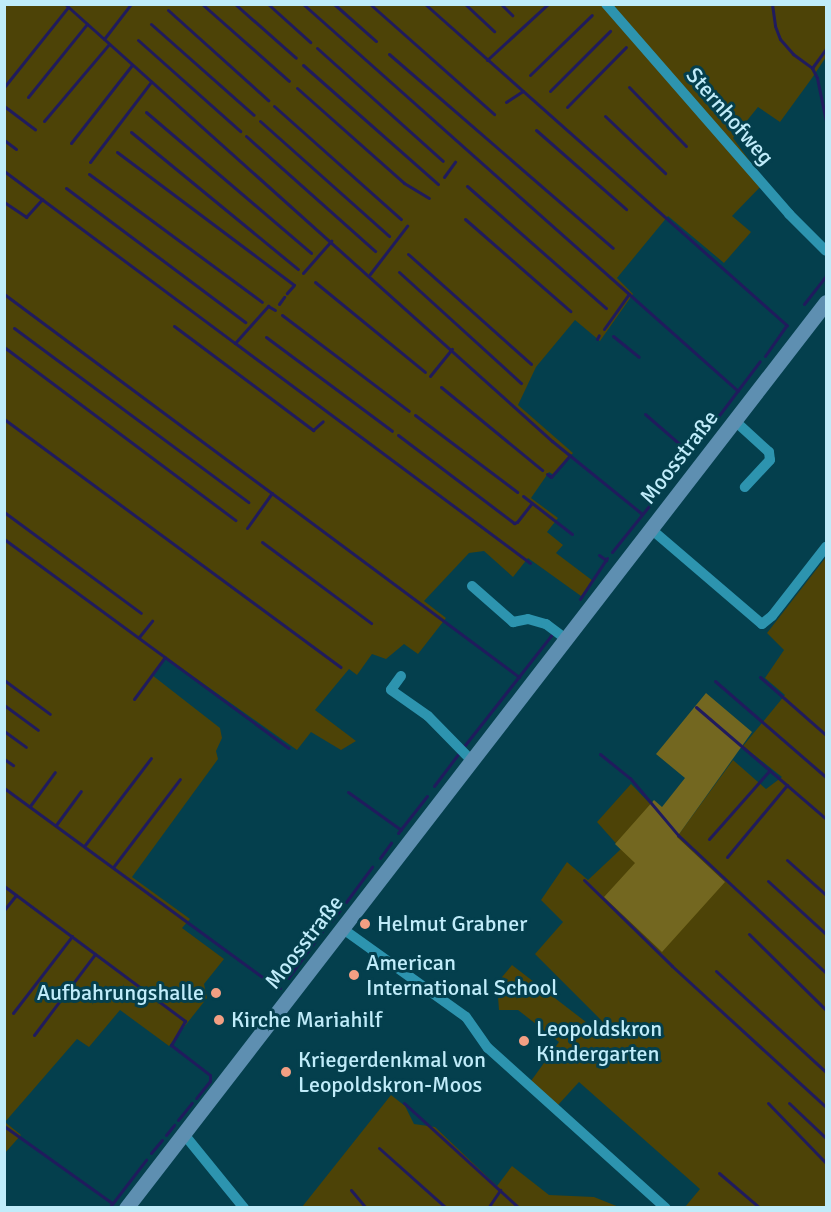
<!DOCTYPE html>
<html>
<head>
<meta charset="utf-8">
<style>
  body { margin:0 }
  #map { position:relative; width:831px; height:1212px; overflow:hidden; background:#043f4d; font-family:Signika,sans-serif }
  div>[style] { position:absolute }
  .green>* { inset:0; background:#4d4307 }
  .forest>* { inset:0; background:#736720 }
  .stream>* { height:3px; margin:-1.5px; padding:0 1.5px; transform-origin:1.5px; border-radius:1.5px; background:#201b5d }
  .street>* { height:10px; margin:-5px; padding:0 5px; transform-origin:5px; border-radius:5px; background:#2d94af }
  .secondary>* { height:15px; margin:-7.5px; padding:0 7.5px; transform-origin:7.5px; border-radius:7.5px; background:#5e8fb1 }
  .dots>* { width:16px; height:16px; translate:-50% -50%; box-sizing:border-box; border:3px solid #043f4d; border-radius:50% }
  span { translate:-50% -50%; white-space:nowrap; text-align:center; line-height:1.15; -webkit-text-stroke:6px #043f4d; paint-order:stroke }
  .street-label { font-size:22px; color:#c0ecfa }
  .poi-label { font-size:22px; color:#c0ecfa }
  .left { translate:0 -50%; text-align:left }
  .right { translate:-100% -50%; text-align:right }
  .frame { position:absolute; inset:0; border:6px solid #c0ecfa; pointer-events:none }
</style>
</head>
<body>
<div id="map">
  <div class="green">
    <i style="clip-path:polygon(5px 5px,826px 5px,826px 57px,812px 78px,780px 122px,758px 107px,733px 138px,765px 182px,732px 216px,751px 232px,724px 263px,668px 216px,617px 278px,633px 294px,600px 341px,575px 320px,536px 367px,518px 405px,573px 453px,554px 475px,549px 472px,531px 498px,558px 518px,547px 532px,563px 545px,556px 553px,593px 581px,581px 596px,528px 558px,513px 577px,484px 551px,469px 553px,424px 601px,446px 618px,418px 654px,404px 644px,386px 659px,372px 654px,357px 675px,349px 669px,315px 710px,356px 741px,341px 750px,311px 732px,297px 750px,166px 657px,152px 675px,220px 728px,222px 738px,216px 751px,218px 759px,132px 877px,190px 919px,182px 928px,224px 959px,204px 984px,207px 998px,169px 1046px,120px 1010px,89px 1047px,77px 1039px,5px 1122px,21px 1135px,5px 1153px)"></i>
    <i style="clip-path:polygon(826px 557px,826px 1207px,685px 1207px,700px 1189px,579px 1082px,558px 1105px,531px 1081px,559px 1042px,518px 1010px,499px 1010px,497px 983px,512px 965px,595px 1029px,603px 1022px,535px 954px,563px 922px,541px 900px,567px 862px,588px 880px,621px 849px,597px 822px,631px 784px,679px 834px,733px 760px,766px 789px,782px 777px,743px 746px,785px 695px,765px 678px,784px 650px,767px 633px)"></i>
    <i style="clip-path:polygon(391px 1095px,405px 1106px,414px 1124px,435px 1127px,497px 1186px,512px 1166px,549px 1195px,594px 1197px,619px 1207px,302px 1207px)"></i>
  </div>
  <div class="forest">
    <i style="clip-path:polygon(706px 693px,752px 732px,677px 837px,725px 882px,662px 952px,604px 897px,635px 863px,615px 844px,654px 800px,662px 807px,685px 778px,656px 754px)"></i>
  </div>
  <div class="stream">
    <i style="left:65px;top:4px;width:654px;rotate:41.9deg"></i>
    <i style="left:552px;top:441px;width:116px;rotate:39deg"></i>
    <i style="left:202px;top:4px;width:116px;rotate:41.5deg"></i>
    <i style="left:235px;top:4px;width:81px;rotate:41.5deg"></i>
    <i style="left:268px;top:4px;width:57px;rotate:42.1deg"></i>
    <i style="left:303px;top:4px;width:582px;rotate:41.66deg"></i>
    <i style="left:334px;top:4px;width:56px;rotate:41.4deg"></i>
    <i style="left:370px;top:4px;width:166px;rotate:41.6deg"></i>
    <i style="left:425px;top:4px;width:484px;rotate:41.6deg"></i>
    <i style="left:465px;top:4px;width:40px;rotate:43deg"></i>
    <i style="left:501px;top:4px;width:16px;rotate:45deg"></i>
    <i style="left:772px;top:4px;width:22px;rotate:82deg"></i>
    <i style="left:775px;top:26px;width:14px;rotate:69deg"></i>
    <i style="left:780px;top:39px;width:20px;rotate:49deg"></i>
    <i style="left:793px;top:54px;width:24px;rotate:36deg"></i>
    <i style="left:812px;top:68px;width:11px;rotate:63deg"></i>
    <i style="left:817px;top:78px;width:44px;rotate:78.2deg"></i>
    <i style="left:168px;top:10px;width:135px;rotate:42deg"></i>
    <i style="left:151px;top:24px;width:137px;rotate:41.5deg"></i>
    <i style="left:104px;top:39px;width:44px;rotate:-52.4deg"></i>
    <i style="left:138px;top:40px;width:137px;rotate:41.7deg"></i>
    <i style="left:317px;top:48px;width:169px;rotate:41.9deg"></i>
    <i style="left:389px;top:54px;width:296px;rotate:40.9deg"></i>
    <i style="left:487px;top:60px;width:83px;rotate:-42.6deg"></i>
    <i style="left:303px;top:65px;width:180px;rotate:41.4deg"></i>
    <i style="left:812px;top:68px;width:24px;rotate:-54deg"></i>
    <i style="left:530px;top:75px;width:86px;rotate:-44.1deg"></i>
    <i style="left:5px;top:86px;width:101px;rotate:-51.4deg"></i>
    <i style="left:629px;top:87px;width:82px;rotate:46deg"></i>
    <i style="left:297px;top:88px;width:143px;rotate:41.6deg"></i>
    <i style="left:404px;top:183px;width:29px;rotate:31deg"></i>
    <i style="left:550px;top:91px;width:85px;rotate:-45deg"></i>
    <i style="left:28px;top:97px;width:94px;rotate:-51.1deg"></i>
    <i style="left:506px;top:102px;width:20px;rotate:-33deg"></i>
    <i style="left:4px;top:106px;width:39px;rotate:37deg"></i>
    <i style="left:274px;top:106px;width:170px;rotate:41.7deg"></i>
    <i style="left:567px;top:107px;width:84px;rotate:-45.5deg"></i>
    <i style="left:146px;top:112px;width:217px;rotate:40.5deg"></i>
    <i style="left:605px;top:116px;width:83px;rotate:43.5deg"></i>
    <i style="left:44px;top:121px;width:101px;rotate:-49.8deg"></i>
    <i style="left:260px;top:121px;width:173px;rotate:41.7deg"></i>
    <i style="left:536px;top:130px;width:120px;rotate:41.3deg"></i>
    <i style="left:131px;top:132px;width:216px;rotate:39.4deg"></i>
    <i style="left:246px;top:136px;width:173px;rotate:41.7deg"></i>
    <i style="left:4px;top:140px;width:15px;rotate:37deg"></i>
    <i style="left:71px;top:143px;width:99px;rotate:-52deg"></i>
    <i style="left:117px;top:152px;width:221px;rotate:36.9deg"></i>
    <i style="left:294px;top:285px;width:11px;rotate:131deg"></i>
    <i style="left:90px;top:162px;width:101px;rotate:-52.7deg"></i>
    <i style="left:4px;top:171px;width:288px;rotate:36.7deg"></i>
    <i style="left:235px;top:343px;width:50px;rotate:-48.3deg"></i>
    <i style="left:268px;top:306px;width:8px;rotate:30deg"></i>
    <i style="left:89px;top:174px;width:215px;rotate:36.5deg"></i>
    <i style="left:444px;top:177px;width:19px;rotate:-54deg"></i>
    <i style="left:467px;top:186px;width:185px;rotate:41.3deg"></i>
    <i style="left:66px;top:188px;width:224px;rotate:36.8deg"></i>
    <i style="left:4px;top:202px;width:27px;rotate:34deg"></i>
    <i style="left:26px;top:217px;width:24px;rotate:-48deg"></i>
    <i style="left:465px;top:219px;width:140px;rotate:41.2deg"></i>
    <i style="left:408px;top:254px;width:165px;rotate:41.8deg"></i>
    <i style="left:399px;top:272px;width:165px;rotate:42.3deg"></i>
    <i style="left:303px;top:273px;width:43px;rotate:-48.8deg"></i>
    <i style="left:370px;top:274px;width:61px;rotate:-52.4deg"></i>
    <i style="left:315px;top:282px;width:142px;rotate:39.3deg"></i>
    <i style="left:4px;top:294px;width:642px;rotate:36.64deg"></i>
    <i style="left:279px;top:304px;width:9px;rotate:-54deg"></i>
    <i style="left:804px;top:304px;width:36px;rotate:-52deg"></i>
    <i style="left:282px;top:315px;width:159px;rotate:37.1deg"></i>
    <i style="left:174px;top:326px;width:174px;rotate:36.8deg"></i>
    <i style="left:313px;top:430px;width:13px;rotate:-42deg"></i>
    <i style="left:14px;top:328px;width:292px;rotate:36.6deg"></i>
    <i style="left:604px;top:329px;width:43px;rotate:-54.5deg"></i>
    <i style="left:613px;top:336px;width:33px;rotate:39deg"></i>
    <i style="left:266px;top:337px;width:157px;rotate:36.7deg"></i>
    <i style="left:597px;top:339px;width:4px;rotate:-63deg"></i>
    <i style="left:235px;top:343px;width:368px;rotate:36.7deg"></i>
    <i style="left:4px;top:347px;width:289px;rotate:36.8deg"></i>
    <i style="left:765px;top:356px;width:37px;rotate:-55deg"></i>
    <i style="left:430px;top:376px;width:35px;rotate:-51deg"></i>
    <i style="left:441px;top:387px;width:131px;rotate:39.4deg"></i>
    <i style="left:645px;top:414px;width:60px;rotate:40.9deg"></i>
    <i style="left:415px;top:415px;width:128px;rotate:37deg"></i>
    <i style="left:717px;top:418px;width:71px;rotate:-53deg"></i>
    <i style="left:4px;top:419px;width:418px;rotate:36.4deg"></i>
    <i style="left:710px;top:427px;width:6px;rotate:-51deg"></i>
    <i style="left:398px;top:435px;width:146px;rotate:37.2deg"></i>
    <i style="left:514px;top:523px;width:3px;rotate:-18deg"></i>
    <i style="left:517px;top:522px;width:24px;rotate:-52deg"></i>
    <i style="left:547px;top:474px;width:5px;rotate:37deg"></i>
    <i style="left:551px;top:477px;width:29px;rotate:-49deg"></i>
    <i style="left:658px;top:495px;width:78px;rotate:-52.8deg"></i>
    <i style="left:523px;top:496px;width:62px;rotate:37.8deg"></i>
    <i style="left:4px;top:512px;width:170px;rotate:36.4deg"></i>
    <i style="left:247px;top:528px;width:43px;rotate:-54.5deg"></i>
    <i style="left:4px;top:539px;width:353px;rotate:36.3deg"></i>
    <i style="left:262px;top:542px;width:136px;rotate:36.6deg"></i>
    <i style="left:612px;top:552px;width:65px;rotate:-51.2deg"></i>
    <i style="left:599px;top:555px;width:9px;rotate:36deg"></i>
    <i style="left:580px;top:599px;width:49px;rotate:-56.6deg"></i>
    <i style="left:139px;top:637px;width:21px;rotate:-51deg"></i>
    <i style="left:760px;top:677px;width:88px;rotate:41.3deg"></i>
    <i style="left:4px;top:680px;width:57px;rotate:36.5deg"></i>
    <i style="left:715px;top:681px;width:147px;rotate:40.9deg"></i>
    <i style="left:134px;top:699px;width:52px;rotate:-53.6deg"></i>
    <i style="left:4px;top:705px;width:42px;rotate:36.3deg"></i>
    <i style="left:696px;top:707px;width:172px;rotate:40.7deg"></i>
    <i style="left:4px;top:731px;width:27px;rotate:36deg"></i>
    <i style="left:465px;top:745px;width:142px;rotate:-51.8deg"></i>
    <i style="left:600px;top:754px;width:38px;rotate:39deg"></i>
    <i style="left:630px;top:778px;width:75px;rotate:49.9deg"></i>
    <i style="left:678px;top:835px;width:202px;rotate:43deg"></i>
    <i style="left:4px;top:759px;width:11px;rotate:34deg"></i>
    <i style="left:434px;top:786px;width:41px;rotate:-52.9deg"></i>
    <i style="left:4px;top:788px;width:338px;rotate:36.2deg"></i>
    <i style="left:277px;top:988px;width:3px"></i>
    <i style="left:348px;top:792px;width:65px;rotate:35.6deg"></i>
    <i style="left:30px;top:806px;width:42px;rotate:-53.7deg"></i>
    <i style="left:56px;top:825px;width:42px;rotate:-53.7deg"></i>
    <i style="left:398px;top:833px;width:47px;rotate:-51.9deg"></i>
    <i style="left:709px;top:839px;width:91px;rotate:-48.6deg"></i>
    <i style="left:85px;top:845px;width:109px;rotate:-52.8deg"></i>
    <i style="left:727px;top:857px;width:94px;rotate:-50.2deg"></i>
    <i style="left:380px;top:858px;width:19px;rotate:-54deg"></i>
    <i style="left:787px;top:860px;width:52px;rotate:41.9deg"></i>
    <i style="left:114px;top:866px;width:109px;rotate:-52.8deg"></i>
    <i style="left:584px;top:880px;width:123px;rotate:44.3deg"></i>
    <i style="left:672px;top:966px;width:209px;rotate:42.5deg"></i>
    <i style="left:768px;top:881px;width:79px;rotate:42.4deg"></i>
    <i style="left:4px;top:886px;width:226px;rotate:36.7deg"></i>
    <i style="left:185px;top:1021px;width:28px;rotate:120deg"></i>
    <i style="left:171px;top:1045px;width:49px;rotate:37.6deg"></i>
    <i style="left:210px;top:1075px;width:6px;rotate:90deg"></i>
    <i style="left:210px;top:1081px;width:22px;rotate:129deg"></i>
    <i style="left:346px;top:902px;width:44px;rotate:-53.4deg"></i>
    <i style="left:4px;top:910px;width:19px;rotate:-51deg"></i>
    <i style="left:331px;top:921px;width:14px;rotate:-51deg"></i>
    <i style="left:749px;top:934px;width:108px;rotate:44.6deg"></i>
    <i style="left:716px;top:971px;width:149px;rotate:42.6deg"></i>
    <i style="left:288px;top:978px;width:59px;rotate:-53.9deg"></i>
    <i style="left:13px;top:1013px;width:97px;rotate:-52.5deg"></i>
    <i style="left:34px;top:1035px;width:101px;rotate:-53deg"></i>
    <i style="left:404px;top:1103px;width:156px;rotate:42.4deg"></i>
    <i style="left:768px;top:1103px;width:83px;rotate:46deg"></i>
    <i style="left:789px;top:1103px;width:51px;rotate:43.4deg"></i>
    <i style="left:178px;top:1120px;width:22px;rotate:-51deg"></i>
    <i style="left:4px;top:1126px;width:133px;rotate:35.5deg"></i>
    <i style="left:166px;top:1135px;width:13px;rotate:-51deg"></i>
    <i style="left:379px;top:1148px;width:90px;rotate:41.8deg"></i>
    <i style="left:151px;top:1153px;width:17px;rotate:-50deg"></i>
    <i style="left:719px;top:1173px;width:54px;rotate:40.5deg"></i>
    <i style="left:351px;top:1190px;width:23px;rotate:50deg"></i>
    <i style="left:109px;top:1208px;width:61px;rotate:-52.4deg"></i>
    <i style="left:488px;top:1208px;width:22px;rotate:-56deg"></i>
  </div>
  <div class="street">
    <i style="left:606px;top:4px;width:279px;rotate:48.9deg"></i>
    <i style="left:789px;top:214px;width:52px;rotate:45deg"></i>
    <i style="left:735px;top:421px;width:46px;rotate:42.4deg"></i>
    <i style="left:769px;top:452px;width:8px;rotate:83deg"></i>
    <i style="left:770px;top:460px;width:37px;rotate:133deg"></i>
    <i style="left:651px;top:529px;width:146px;rotate:40.6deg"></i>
    <i style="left:762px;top:624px;width:13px;rotate:-39deg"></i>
    <i style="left:772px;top:616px;width:88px;rotate:-52deg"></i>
    <i style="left:472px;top:586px;width:55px;rotate:41.3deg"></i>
    <i style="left:513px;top:622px;width:15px;rotate:-11deg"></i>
    <i style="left:528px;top:619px;width:19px;rotate:16deg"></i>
    <i style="left:546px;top:624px;width:25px;rotate:37deg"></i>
    <i style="left:401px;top:676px;width:17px;rotate:126deg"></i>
    <i style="left:391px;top:690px;width:45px;rotate:35.1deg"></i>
    <i style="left:428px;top:716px;width:63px;rotate:45.6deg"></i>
    <i style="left:343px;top:929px;width:151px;rotate:35.6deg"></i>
    <i style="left:466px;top:1017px;width:38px;rotate:55deg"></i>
    <i style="left:488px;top:1048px;width:239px;rotate:42deg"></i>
    <i style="left:183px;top:1133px;width:97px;rotate:50.9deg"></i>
  </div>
  <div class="secondary">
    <i style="left:126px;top:1208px;width:1145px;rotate:-52.31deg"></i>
  </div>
  <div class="dots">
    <i style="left:365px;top:924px;background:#f39f83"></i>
    <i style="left:354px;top:975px;background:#f39f83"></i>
    <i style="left:216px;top:993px;background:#f39f83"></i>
    <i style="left:219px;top:1020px;background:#f39f83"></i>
    <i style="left:524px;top:1041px;background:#f39f83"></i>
    <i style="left:286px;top:1072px;background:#f39f83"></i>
  </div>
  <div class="street-label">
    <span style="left:730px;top:116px;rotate:49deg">Sternhofweg</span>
    <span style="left:679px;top:457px;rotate:-52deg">Moosstraße</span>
    <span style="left:304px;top:942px;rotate:-52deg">Moosstraße</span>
  </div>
  <div class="poi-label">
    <span class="left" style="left:377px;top:924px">Helmut Grabner</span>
    <span class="left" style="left:366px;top:975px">American<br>International School</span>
    <span class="right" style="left:204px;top:993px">Aufbahrungshalle</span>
    <span class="left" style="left:231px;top:1020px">Kirche Mariahilf</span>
    <span class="left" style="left:536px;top:1041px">Leopoldskron<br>Kindergarten</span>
    <span class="left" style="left:298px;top:1072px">Kriegerdenkmal von<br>Leopoldskron-Moos</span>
  </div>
  <div class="frame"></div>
</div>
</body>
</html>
